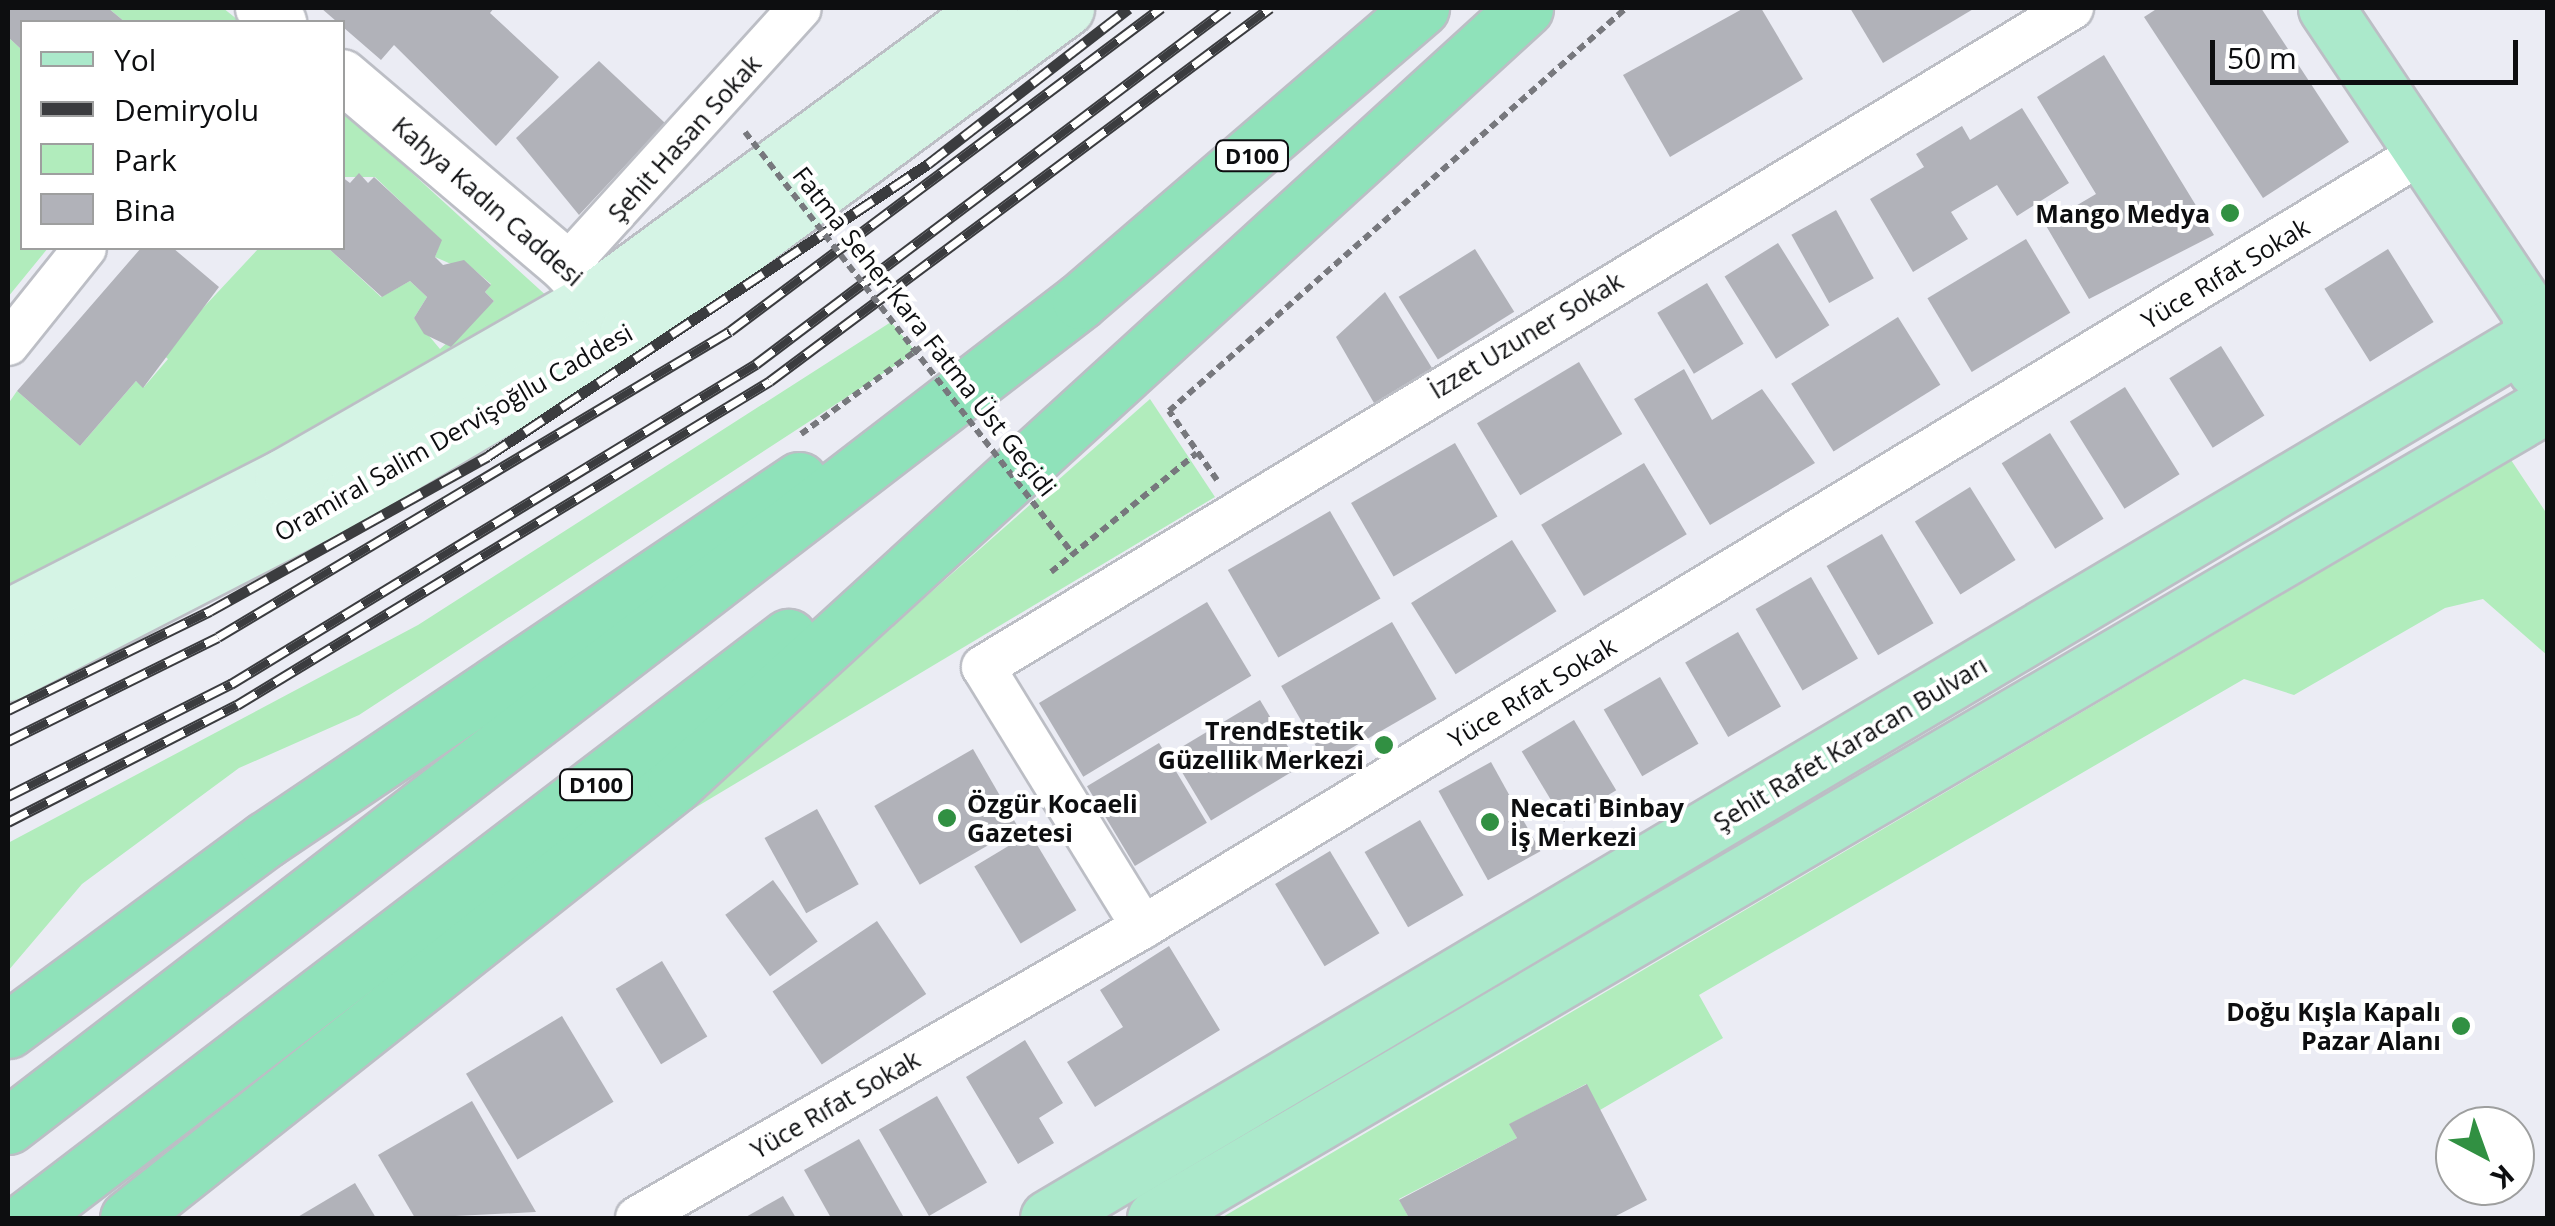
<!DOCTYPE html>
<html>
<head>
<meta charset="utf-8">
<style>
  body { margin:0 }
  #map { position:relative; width:2555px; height:1226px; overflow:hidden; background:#ebecf4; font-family:"Open Sans",sans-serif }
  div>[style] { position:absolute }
  .green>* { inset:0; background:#b1ecbc }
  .building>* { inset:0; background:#b1b2b9; transform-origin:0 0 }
  .path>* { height:6px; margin-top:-3px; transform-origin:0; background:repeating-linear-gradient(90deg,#77787d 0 8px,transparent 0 13px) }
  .roads { filter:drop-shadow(2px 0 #bcbec5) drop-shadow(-2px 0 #bcbec5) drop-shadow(0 2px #bcbec5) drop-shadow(0 -2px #bcbec5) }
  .minor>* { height:42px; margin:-21px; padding:0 21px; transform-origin:21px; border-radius:21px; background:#fff }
  .tertiary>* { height:52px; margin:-26px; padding:0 26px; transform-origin:26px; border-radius:26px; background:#fff }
  .secondary>* { height:55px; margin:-27.5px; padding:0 27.5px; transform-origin:27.5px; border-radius:27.5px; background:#d5f4e5 }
  .primary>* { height:55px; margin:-27.5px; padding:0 27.5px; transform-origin:27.5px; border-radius:27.5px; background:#abe9cb }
  .trunk>* { height:55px; margin:-27.5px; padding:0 27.5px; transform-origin:27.5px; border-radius:27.5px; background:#8fe2ba }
  .rail>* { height:11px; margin-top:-5.5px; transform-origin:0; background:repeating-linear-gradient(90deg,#fff 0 22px,#3b3c3f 0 44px); box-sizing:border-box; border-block:2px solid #3b3c3f }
  .path-bridge>* { height:6px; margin-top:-3px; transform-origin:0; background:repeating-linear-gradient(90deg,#77787d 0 8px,transparent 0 13px) }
  .dots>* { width:28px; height:28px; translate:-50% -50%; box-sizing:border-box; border:5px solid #fff; border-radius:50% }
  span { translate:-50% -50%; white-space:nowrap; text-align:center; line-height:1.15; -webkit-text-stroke:8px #fff; paint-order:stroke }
  .shield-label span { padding:2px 8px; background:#fff; border:2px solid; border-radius:8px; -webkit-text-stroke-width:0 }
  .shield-label { font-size:22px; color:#0d0e10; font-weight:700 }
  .street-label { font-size:25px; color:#0d0e10 }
  .poi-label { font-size:25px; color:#0d0e10; font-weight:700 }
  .right { translate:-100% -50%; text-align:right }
  .left { translate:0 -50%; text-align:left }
  .frame { position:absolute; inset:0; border:10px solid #0d0e10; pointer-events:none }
  .legend { position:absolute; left:20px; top:20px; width:325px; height:230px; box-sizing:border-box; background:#fff; border:2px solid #9e9f9f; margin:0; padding:12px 18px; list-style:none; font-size:30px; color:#0d0e10 }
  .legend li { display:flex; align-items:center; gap:20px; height:50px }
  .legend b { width:50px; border:2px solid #9e9f9f }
  .north { position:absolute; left:2435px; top:1106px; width:100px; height:100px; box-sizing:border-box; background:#fff; border:2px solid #9e9f9f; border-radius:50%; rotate:139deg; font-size:28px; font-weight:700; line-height:40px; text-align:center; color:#0d0e10 }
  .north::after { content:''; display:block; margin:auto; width:35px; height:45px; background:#319042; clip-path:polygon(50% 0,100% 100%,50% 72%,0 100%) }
  .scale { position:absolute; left:2210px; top:40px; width:308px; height:45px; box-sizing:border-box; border:5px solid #0d0e10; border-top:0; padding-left:12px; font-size:30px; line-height:35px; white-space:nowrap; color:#0d0e10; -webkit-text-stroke:8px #fff; paint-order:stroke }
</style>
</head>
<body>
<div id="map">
  <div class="green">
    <i style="clip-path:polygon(108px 8px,223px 8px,238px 20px,125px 22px)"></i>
    <i style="clip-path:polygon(8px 37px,22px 50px,22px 248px,48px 248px,8px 297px)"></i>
    <i style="clip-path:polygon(343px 110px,550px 299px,384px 395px,8px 586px,8px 404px,17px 391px,80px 446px,136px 381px,144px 387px,168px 359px,161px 353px,259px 248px,328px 248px,381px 297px,410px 281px,427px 297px,414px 318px,440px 349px,494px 301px,485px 292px,491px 284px,464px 261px,458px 267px,435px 257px,441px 240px,375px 177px,343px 177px)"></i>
    <i style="clip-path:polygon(891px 322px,916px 352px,359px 715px,239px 768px,82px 884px,8px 971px,8px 843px,418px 625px)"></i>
    <i style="clip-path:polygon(1150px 399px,1215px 497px,668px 824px)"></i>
    <i style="clip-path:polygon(2511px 460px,2547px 514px,2547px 655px,2483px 599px,2445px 608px,2294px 695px,2244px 679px,1699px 995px,1723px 1038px,1600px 1110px,1586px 1084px,1510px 1124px,1517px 1138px,1399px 1199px,1409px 1218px,1221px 1218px)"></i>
  </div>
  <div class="building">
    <i style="clip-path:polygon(8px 8px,108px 8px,125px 22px,22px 22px,22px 50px,8px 37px)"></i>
    <i style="clip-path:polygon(321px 8px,494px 8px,490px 13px,559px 77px,496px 146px,394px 45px,381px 60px)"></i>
    <i style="clip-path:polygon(1744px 8px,1761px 8px,1803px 79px,1670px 157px,1623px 75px)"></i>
    <i style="clip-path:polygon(1850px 8px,1975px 8px,1883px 63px)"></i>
    <i style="clip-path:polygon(2158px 8px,2261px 8px,2349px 142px,2263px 198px,2144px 17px)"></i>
    <i style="clip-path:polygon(2104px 55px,2214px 235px,2089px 299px,2045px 224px,2096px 194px,2037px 97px)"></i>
    <i style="clip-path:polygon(599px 61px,665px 123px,579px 215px,516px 138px)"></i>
    <i style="clip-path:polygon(2022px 108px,2069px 183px,2017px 216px,1997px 185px,1951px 212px,1968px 239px,1913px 272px,1870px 199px,1924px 167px,1916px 154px,1962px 126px,1970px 140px)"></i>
    <i style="clip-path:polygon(359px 173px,368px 183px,374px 177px,442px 240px,435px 257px,443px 265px,464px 260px,491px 285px,485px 292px,494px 301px,451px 347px,424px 334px,414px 318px,427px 297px,410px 281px,382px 297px,328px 248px,342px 248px,342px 177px,350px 183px)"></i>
    <i style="left:1836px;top:210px;width:78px;height:51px;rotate:61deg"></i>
    <i style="left:2026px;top:239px;width:86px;height:115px;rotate:59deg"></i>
    <i style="left:1778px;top:243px;width:97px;height:63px;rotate:58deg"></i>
    <i style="clip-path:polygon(141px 248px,173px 248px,219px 287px,143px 388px,136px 381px,80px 446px,17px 391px)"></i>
    <i style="left:1475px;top:249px;width:74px;height:90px;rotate:58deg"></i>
    <i style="left:2388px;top:249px;width:86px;height:75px;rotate:58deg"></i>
    <i style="left:1707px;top:283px;width:71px;height:58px;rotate:59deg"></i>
    <i style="clip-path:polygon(1385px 292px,1432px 368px,1374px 403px,1336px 337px)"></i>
    <i style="left:1898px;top:317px;width:80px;height:126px;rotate:58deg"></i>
    <i style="left:2221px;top:346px;width:82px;height:61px;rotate:58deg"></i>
    <i style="left:1579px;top:362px;width:84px;height:119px;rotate:59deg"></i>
    <i style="clip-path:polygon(1684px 369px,1712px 420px,1762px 389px,1815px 463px,1710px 525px,1634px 399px)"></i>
    <i style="left:2125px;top:387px;width:103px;height:65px;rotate:58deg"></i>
    <i style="left:2050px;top:433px;width:101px;height:57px;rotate:58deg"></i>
    <i style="left:1455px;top:443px;width:85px;height:120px;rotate:60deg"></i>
    <i style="left:1644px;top:463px;width:83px;height:120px;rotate:59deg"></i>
    <i style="left:1970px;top:487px;width:86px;height:65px;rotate:58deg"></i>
    <i style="left:1330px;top:511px;width:101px;height:118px;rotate:60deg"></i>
    <i style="left:1882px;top:534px;width:103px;height:64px;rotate:60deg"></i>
    <i style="left:1512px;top:540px;width:84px;height:119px;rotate:58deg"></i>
    <i style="left:1811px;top:577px;width:94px;height:64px;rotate:60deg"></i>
    <i style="left:1207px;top:602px;width:86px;height:196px;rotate:59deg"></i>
    <i style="left:1392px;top:622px;width:89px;height:128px;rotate:60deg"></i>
    <i style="left:1738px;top:632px;width:86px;height:61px;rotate:60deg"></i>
    <i style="left:1660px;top:677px;width:77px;height:65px;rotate:60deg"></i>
    <i style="left:1260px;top:700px;width:78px;height:104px;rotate:59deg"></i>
    <i style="left:1574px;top:720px;width:82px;height:61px;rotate:59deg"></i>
    <i style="left:1159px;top:743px;width:93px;height:84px;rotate:59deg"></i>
    <i style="left:973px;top:749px;width:91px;height:114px;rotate:60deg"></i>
    <i style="left:1491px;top:762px;width:102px;height:60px;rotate:61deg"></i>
    <i style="left:817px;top:809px;width:86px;height:60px;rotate:61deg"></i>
    <i style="left:1420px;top:820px;width:87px;height:64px;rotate:60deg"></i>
    <i style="left:1030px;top:833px;width:90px;height:65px;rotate:59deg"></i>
    <i style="left:1330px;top:851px;width:96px;height:64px;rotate:59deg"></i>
    <i style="left:773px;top:880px;width:76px;height:59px;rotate:54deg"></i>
    <i style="left:877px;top:921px;width:88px;height:126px;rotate:56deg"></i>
    <i style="clip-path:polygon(1169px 946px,1220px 1030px,1095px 1107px,1067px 1062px,1123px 1027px,1100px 990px)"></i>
    <i style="left:662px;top:961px;width:88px;height:54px;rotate:59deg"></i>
    <i style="left:562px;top:1016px;width:100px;height:112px;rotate:59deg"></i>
    <i style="clip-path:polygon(1025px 1040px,1063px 1103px,1039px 1118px,1054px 1143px,1018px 1164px,966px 1077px)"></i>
    <i style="clip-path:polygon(1587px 1084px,1647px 1200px,1612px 1218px,1409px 1218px,1399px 1200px,1517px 1138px,1509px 1124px)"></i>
    <i style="left:937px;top:1096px;width:100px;height:67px;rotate:60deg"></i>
    <i style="clip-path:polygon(472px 1101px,536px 1212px,415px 1218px,378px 1155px)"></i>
    <i style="clip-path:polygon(859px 1139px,903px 1216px,899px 1218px,831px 1218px,804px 1170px)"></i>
    <i style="clip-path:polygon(355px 1183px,376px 1218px,296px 1218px)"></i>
    <i style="clip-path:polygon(783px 1196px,796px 1218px,744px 1218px)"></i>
  </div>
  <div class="path">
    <i style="left:801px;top:434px;width:157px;rotate:-35.9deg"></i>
    <i style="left:1217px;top:480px;width:84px;rotate:-124.8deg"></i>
    <i style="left:1169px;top:411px;width:609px;rotate:-41.41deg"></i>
    <i style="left:1051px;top:572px;width:188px;rotate:-39.2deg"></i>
  </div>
  <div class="roads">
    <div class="minor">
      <i style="left:566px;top:266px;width:348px;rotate:-47.8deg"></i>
      <i style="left:8px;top:344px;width:123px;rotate:-51.3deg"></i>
      <i style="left:1143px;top:927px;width:305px;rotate:-121.6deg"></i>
      <i style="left:983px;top:667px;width:1273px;rotate:-31.18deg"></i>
      <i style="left:637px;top:1218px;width:584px;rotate:-29.9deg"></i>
      <i style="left:1143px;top:927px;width:1493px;rotate:-31.19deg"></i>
    </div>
    <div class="tertiary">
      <i style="left:262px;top:8px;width:23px;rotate:38deg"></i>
      <i style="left:342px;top:76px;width:294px;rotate:40.3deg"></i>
      <i style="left:566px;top:266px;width:83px;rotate:46.9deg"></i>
    </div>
    <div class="secondary">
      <i style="left:8px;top:617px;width:309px;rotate:-27deg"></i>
      <i style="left:283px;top:477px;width:362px;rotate:-29.8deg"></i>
      <i style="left:597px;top:297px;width:488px;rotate:-36.3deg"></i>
      <i style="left:8px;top:673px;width:384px;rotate:-27.3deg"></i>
      <i style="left:349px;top:497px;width:324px;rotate:-30.6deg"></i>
      <i style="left:628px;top:332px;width:545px;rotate:-36.49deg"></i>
    </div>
    <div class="primary">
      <i style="left:2326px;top:8px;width:365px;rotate:56.2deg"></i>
      <i style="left:2529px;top:311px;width:58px;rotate:84.1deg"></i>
      <i style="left:1048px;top:1218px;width:1744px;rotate:-30.68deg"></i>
      <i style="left:1155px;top:1218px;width:1613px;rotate:-30.3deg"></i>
    </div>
    <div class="trunk">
      <i style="left:8px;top:1030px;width:320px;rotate:-36.5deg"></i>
      <i style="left:265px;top:840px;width:644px;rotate:-33.99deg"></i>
      <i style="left:8px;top:1126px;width:1353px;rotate:-37.58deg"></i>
      <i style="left:1080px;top:301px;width:450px;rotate:-40.7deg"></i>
      <i style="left:28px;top:1218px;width:957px;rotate:-37.4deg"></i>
      <i style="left:128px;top:1218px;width:698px;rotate:-38.43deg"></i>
      <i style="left:675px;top:784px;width:1151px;rotate:-42.39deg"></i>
    </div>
  </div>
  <div class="rail">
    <i style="left:8px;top:710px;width:225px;rotate:-26.1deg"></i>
    <i style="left:210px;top:611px;width:318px;rotate:-29.1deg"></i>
    <i style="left:488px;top:456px;width:528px;rotate:-33.57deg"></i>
    <i style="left:928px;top:164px;width:254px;rotate:-37.8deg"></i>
    <i style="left:8px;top:741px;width:234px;rotate:-26.3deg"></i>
    <i style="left:218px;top:637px;width:596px;rotate:-30.86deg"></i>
    <i style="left:730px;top:331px;width:539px;rotate:-36.85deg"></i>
    <i style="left:8px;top:796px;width:250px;rotate:-26.7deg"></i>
    <i style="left:231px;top:684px;width:615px;rotate:-31.36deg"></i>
    <i style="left:756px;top:364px;width:591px;rotate:-37.02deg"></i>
    <i style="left:8px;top:822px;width:257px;rotate:-27.1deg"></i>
    <i style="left:237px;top:705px;width:624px;rotate:-31.29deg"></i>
    <i style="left:770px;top:381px;width:624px;rotate:-36.72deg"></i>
  </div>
  <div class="path-bridge">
    <i style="left:745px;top:132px;width:534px;rotate:52.14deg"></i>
  </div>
  <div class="dots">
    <i style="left:2230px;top:213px;background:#319042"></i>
    <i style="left:1384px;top:745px;background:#319042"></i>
    <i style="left:947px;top:818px;background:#319042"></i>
    <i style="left:1490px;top:822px;background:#319042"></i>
    <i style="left:2461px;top:1026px;background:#319042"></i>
  </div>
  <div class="shield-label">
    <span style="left:1252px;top:156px">D100</span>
    <span style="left:596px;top:785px">D100</span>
  </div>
  <div class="street-label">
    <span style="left:684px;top:138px;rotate:-48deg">Şehit Hasan Sokak</span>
    <span style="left:488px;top:201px;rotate:41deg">Kahya Kadın Caddesi</span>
    <span style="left:2225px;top:273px;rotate:-31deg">Yüce Rıfat Sokak</span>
    <span style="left:925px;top:331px;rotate:52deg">Fatma Seher Kara Fatma Üst Geçidi</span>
    <span style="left:1526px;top:335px;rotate:-31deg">İzzet Uzuner Sokak</span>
    <span style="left:453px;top:432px;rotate:-30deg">Oramiral Salim Dervişoğllu Caddesi</span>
    <span style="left:1532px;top:692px;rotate:-31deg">Yüce Rıfat Sokak</span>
    <span style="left:1850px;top:743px;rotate:-31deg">Şehit Rafet Karacan Bulvarı</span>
    <span style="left:835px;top:1104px;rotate:-30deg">Yüce Rıfat Sokak</span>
  </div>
  <div class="poi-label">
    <span class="right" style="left:2210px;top:213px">Mango Medya</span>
    <span class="right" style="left:1364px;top:745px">TrendEstetik<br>Güzellik Merkezi</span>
    <span class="left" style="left:967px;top:818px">Özgür Kocaeli<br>Gazetesi</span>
    <span class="left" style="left:1510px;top:822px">Necati Binbay<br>İş Merkezi</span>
    <span class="right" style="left:2441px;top:1026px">Doğu Kışla Kapalı<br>Pazar Alanı</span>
  </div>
  <div class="frame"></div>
  <ul class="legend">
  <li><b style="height:12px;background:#abe9cb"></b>Yol</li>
  <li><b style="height:12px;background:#3b3c3f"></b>Demiryolu</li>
  <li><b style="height:28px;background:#b1ecbc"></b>Park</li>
  <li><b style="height:28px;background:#b1b2b9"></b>Bina</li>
  </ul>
  <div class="north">K</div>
  <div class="scale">50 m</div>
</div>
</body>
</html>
